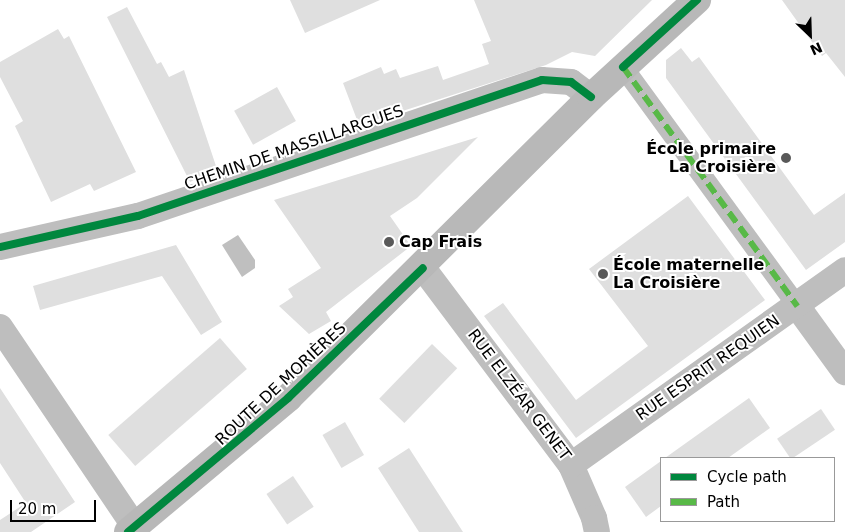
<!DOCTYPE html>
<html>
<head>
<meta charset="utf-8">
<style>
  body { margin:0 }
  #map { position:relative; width:845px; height:532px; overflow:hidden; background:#fff; font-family:"DejaVu Sans",sans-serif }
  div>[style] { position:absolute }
  .water>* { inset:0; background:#bfbfbf }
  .building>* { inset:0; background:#dfdfdf; transform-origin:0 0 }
  .pedestrian>* { height:20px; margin:-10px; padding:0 10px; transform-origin:10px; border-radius:10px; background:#bebebe }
  .minor>* { height:26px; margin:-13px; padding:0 13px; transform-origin:13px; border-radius:13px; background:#bebebe }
  .secondary>* { height:28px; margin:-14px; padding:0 14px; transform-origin:14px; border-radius:14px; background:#b8b8b8 }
  .quiet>* { height:6px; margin-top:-3px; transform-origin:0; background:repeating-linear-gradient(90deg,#58b947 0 12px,transparent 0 18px) }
  .cycleway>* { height:8px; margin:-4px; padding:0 4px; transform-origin:4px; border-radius:4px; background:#00873e }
  .dots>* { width:14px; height:14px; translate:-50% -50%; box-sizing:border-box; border:2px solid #fff; border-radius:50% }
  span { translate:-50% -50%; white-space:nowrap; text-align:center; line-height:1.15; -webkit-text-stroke:4px #fff; paint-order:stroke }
  .street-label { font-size:16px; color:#000 }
  .poi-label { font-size:16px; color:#000; font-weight:700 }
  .right { translate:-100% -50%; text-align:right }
  .left { translate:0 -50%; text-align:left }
  .legend { position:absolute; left:660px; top:457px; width:175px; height:65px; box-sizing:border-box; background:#fff; border:1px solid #999; margin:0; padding:6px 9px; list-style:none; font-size:15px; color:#000 }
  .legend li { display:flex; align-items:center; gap:10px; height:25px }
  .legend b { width:25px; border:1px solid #999 }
  .north { position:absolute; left:785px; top:10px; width:50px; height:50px; -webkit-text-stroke:4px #fff; paint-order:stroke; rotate:156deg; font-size:14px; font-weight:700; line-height:20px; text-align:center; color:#000 }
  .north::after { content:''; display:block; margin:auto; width:18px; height:22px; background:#000; clip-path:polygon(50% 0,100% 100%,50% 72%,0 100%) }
  .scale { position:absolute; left:10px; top:500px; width:86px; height:22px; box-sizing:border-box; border:2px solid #000; border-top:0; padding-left:6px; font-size:15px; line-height:18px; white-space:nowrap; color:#000; -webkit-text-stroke:4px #fff; paint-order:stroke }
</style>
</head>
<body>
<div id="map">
  <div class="water">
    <i style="clip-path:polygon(238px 235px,255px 260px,255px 268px,242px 277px,222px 245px)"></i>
  </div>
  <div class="building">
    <i style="clip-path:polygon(290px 0,380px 0,305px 33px)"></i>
    <i style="clip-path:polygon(474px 0,652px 0,595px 56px,572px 52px,546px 65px,359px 125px,343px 83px,381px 67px,384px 74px,396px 69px,400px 78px,438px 66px,443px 80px,489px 64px,482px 44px,491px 41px)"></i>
    <i style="clip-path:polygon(782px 0,845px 0,845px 77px,826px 53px,822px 56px)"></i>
    <i style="clip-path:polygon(127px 7px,157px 64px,161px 62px,169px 77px,184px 70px,217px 169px,190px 182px,107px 17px)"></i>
    <i style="clip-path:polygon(58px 29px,64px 39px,69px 36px,136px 172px,94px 191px,90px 184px,51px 202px,15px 126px,23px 121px,0 77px,0 62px)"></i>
    <i style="clip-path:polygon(681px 48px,692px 62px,699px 57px,814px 215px,845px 193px,845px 242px,806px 270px,666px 78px,666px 60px)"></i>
    <i style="left:277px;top:87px;width:39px;height:49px;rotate:61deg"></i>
    <i style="clip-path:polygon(478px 137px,417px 198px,390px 216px,411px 246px,326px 312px,331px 321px,309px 334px,279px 306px,293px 297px,288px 289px,321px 268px,274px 200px)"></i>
    <i style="clip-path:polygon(688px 196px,765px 300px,576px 438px,484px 316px,503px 303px,576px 400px,648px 346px,589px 269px)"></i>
    <i style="clip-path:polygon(176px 245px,222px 322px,201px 335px,162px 276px,40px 310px,33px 286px)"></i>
    <i style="left:220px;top:338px;width:41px;height:148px;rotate:49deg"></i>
    <i style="left:432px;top:344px;width:35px;height:76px;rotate:44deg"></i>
    <i style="clip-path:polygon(0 388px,75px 502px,31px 532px,0 532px,0 520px,26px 503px,0 463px)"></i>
    <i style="clip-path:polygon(749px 398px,770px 428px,728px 458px,665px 458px)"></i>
    <i style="left:821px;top:409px;width:25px;height:53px;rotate:56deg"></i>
    <i style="left:345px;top:422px;width:38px;height:26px;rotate:60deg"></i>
    <i style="clip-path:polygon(409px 448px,463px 532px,419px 532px,378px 468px)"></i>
    <i style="clip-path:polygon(661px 461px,661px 506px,646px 517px,625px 487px)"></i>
    <i style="left:293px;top:476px;width:37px;height:32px;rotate:56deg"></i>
  </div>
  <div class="pedestrian">
    <i style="left:623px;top:67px;width:296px;rotate:53.9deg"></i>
  </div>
  <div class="minor">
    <i style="left:0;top:247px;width:141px;rotate:-12.7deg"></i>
    <i style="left:138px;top:216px;width:426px;rotate:-18.6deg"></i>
    <i style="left:542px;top:80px;width:29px;rotate:4deg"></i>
    <i style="left:571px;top:82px;width:25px;rotate:37deg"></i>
    <i style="left:423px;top:268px;width:246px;rotate:53.1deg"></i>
    <i style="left:571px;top:465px;width:58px;rotate:66.5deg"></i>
    <i style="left:594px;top:518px;width:14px;rotate:78deg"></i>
    <i style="left:797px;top:306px;width:82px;rotate:54deg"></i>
    <i style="left:0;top:327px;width:241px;rotate:56deg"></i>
    <i style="left:571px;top:465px;width:336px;rotate:-35.4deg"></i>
  </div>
  <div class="secondary">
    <i style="left:128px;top:532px;width:209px;rotate:-39.9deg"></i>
    <i style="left:288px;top:398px;width:427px;rotate:-44.8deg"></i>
    <i style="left:591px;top:97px;width:144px;rotate:-42.5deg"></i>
  </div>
  <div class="quiet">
    <i style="left:623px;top:67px;width:296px;rotate:53.9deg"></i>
  </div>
  <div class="cycleway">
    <i style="left:623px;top:67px;width:100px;rotate:-42.2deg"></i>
    <i style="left:0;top:247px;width:141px;rotate:-12.7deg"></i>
    <i style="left:138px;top:216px;width:426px;rotate:-18.6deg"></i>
    <i style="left:542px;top:80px;width:29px;rotate:4deg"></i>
    <i style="left:571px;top:82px;width:25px;rotate:37deg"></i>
    <i style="left:128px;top:532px;width:209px;rotate:-39.9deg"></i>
    <i style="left:288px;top:398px;width:187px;rotate:-43.9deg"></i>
  </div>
  <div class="dots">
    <i style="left:786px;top:158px;background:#595959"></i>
    <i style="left:389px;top:242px;background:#595959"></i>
    <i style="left:603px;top:274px;background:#595959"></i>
  </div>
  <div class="street-label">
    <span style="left:294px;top:148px;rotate:-19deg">CHEMIN DE MASSILLARGUES</span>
    <span style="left:708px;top:368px;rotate:-35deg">RUE ESPRIT REQUIEN</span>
    <span style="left:281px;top:384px;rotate:-43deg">ROUTE DE MORIÈRES</span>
    <span style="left:519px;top:395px;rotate:53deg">RUE ELZÉAR GENET</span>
  </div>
  <div class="poi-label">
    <span class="right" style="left:776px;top:158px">École primaire<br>La Croisière</span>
    <span class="left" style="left:399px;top:242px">Cap Frais</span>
    <span class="left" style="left:613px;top:274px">École maternelle<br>La Croisière</span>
  </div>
  <ul class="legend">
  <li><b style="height:6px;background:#00873e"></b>Cycle path</li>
  <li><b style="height:6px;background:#58b947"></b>Path</li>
  </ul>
  <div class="north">N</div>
  <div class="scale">20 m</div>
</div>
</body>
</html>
